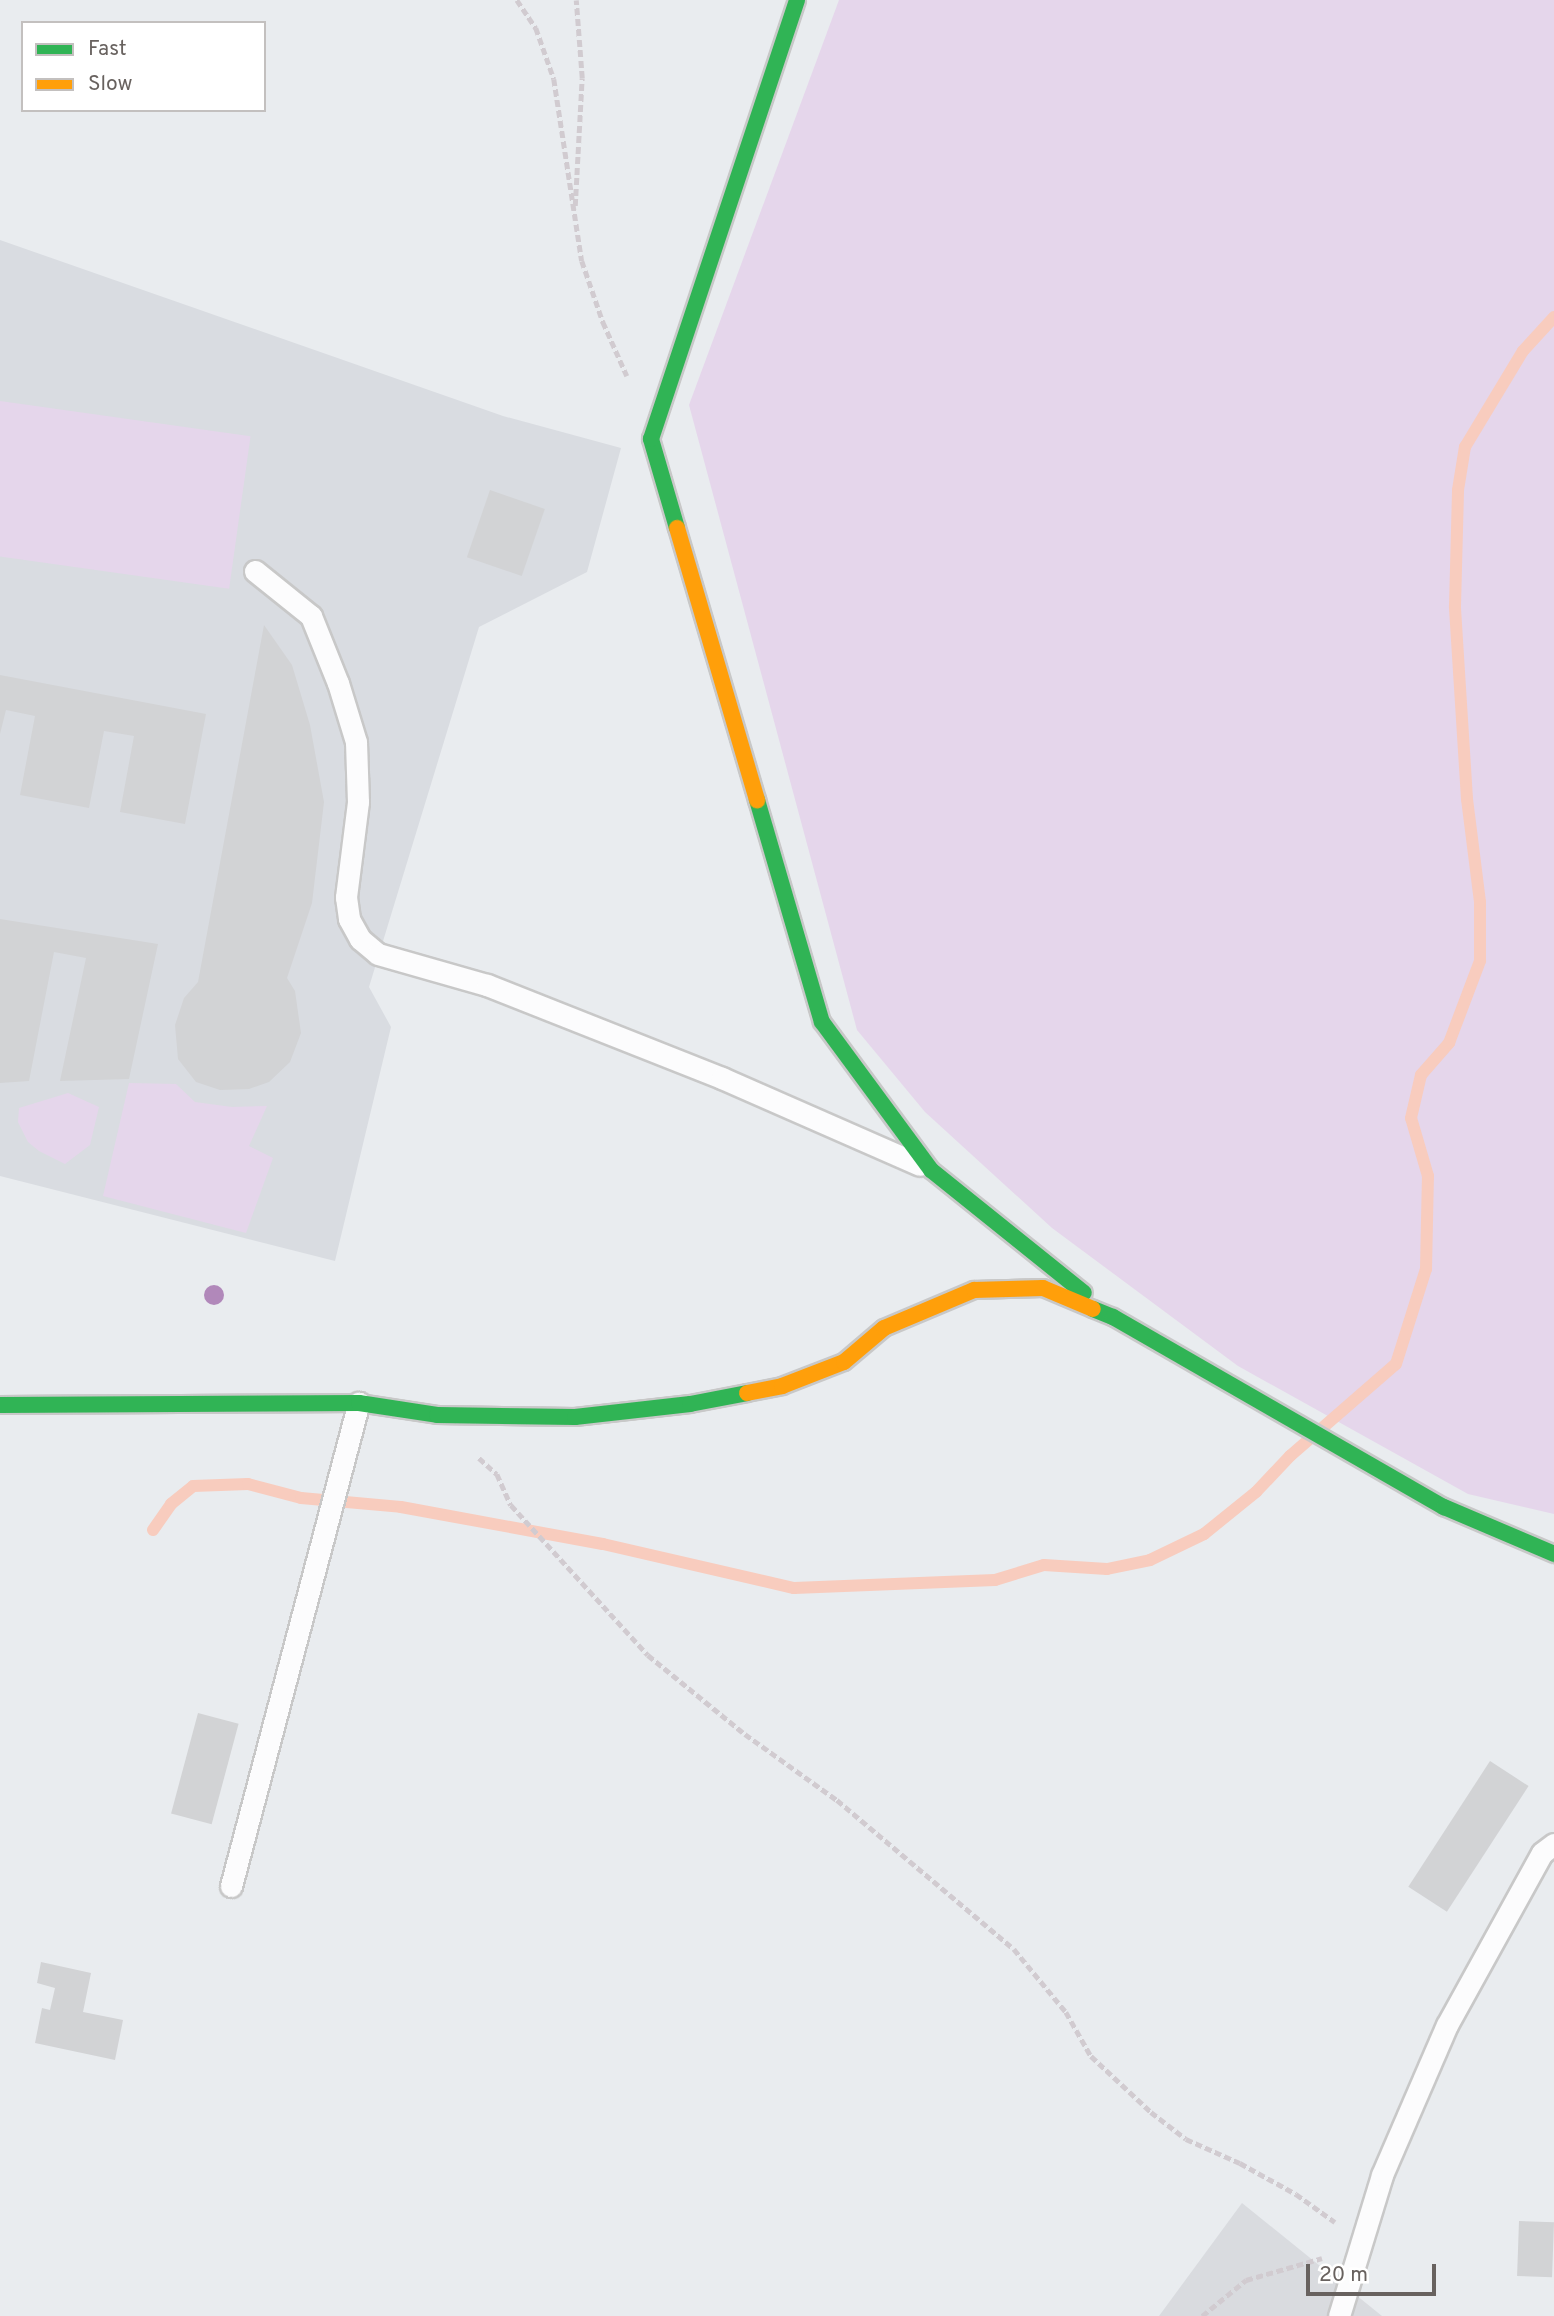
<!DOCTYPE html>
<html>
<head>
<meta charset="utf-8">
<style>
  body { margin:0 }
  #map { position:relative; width:1554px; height:2316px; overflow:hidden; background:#e9ecef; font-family:Overpass,sans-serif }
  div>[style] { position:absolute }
  .industrial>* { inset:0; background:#d9dbdf }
  .education>* { inset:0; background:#d9dce1 }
  .green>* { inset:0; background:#e5d6eb; transform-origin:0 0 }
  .stream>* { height:12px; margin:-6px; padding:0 6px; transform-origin:6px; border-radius:6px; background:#f8ccbe }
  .building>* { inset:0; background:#d2d3d5; transform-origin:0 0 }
  .path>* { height:4.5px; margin-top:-2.25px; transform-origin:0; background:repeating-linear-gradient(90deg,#d1cbd0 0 7px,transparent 0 10.5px) }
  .roads { filter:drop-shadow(2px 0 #c8c8c8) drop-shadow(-2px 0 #c8c8c8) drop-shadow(0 2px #c8c8c8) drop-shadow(0 -2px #c8c8c8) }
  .lane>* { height:21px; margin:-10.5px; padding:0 10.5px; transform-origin:10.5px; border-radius:10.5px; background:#fcfcfd }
  .fast>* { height:16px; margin:-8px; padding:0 8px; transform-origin:8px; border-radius:8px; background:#30b455 }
  .slow>* { height:16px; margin:-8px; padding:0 8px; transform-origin:8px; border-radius:8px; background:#ff9f0a }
  .trees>* { width:20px; height:20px; margin:-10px; border-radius:50%; background:#b188ba }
  span { translate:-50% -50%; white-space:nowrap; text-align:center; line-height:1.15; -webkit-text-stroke:6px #fff; paint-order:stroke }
  .legend { position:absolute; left:21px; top:21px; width:245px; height:91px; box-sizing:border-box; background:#fff; border:2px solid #c3c0bf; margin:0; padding:9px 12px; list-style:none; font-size:21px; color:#68625f }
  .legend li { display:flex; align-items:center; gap:14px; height:35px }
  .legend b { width:35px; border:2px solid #c3c0bf }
  .scale { position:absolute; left:1306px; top:2264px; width:130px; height:32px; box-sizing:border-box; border:4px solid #68625f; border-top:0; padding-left:9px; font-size:21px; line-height:24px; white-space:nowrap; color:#68625f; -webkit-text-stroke:5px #fff; paint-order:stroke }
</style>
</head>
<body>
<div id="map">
  <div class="industrial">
    <i style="clip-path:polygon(1242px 2203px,1382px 2316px,1159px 2316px)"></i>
  </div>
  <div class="education">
    <i style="clip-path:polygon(0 240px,503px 416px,621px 448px,587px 572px,479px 627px,369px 987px,391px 1027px,335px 1261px,0 1176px)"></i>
  </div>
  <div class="green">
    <i style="clip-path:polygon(839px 0,1554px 0,1554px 1514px,1468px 1494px,1238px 1366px,1052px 1228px,925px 1112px,857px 1030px,689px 405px)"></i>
    <i style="left:0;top:401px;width:253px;height:154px;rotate:8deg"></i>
    <i style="clip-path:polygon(129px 1083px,176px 1084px,195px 1102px,232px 1107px,267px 1106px,249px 1146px,273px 1158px,246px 1233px,103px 1196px)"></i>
    <i style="clip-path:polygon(68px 1093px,99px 1107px,90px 1145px,65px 1164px,39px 1151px,28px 1142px,18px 1122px,19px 1108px)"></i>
  </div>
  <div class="stream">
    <i style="left:153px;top:1530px;width:32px;rotate:-55deg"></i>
    <i style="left:171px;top:1504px;width:28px;rotate:-39deg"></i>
    <i style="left:193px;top:1486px;width:55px;rotate:-2.1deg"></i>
    <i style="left:248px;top:1484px;width:55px;rotate:14.8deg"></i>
    <i style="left:301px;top:1498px;width:100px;rotate:5.1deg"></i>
    <i style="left:401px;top:1507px;width:205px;rotate:10.4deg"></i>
    <i style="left:603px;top:1544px;width:196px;rotate:13deg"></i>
    <i style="left:794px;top:1588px;width:201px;rotate:-2.3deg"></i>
    <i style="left:995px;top:1580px;width:51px;rotate:-17deg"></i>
    <i style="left:1044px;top:1565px;width:63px;rotate:3.6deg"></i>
    <i style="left:1107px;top:1569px;width:44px;rotate:-11.8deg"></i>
    <i style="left:1150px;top:1560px;width:60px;rotate:-25.7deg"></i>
    <i style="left:1204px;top:1534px;width:67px;rotate:-38.9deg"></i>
    <i style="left:1256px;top:1492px;width:50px;rotate:-46.6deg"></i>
    <i style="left:1290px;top:1456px;width:140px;rotate:-41deg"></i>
    <i style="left:1396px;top:1364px;width:100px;rotate:-72.5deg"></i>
    <i style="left:1426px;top:1269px;width:93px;rotate:-88.8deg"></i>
    <i style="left:1428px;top:1176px;width:60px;rotate:-106.3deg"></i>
    <i style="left:1411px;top:1118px;width:44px;rotate:-76.9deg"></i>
    <i style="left:1421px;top:1075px;width:43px;rotate:-48.8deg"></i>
    <i style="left:1449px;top:1043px;width:88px;rotate:-69.3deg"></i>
    <i style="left:1480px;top:961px;width:59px;rotate:-90deg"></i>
    <i style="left:1480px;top:902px;width:104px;rotate:-97.2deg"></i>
    <i style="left:1467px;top:799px;width:193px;rotate:-93.6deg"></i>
    <i style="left:1455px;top:606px;width:116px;rotate:-88.5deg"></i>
    <i style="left:1458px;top:490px;width:44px;rotate:-80.8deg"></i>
    <i style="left:1465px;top:447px;width:112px;rotate:-58.9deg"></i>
    <i style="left:1523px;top:351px;width:46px;rotate:-47.6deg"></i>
  </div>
  <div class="building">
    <i style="left:490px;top:490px;width:58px;height:71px;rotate:19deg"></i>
    <i style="clip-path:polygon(264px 625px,292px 665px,310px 725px,324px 802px,312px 903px,287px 978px,295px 991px,301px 1033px,290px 1062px,269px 1082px,249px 1089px,220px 1090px,196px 1082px,178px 1059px,175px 1025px,184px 998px,198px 982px)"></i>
    <i style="clip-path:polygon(0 675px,206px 714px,185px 824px,120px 812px,134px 736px,104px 731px,89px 808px,20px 795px,35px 716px,6px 710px,0 734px)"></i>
    <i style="clip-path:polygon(0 919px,158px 944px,129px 1079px,60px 1081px,86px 958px,54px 952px,29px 1081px,0 1083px)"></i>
    <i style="left:198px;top:1713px;width:42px;height:104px;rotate:15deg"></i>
    <i style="left:1490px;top:1761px;width:46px;height:150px;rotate:33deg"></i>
    <i style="clip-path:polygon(41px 1962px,91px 1973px,83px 2012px,123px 2020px,115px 2060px,35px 2043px,42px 2008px,50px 2010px,55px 1988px,37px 1983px)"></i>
    <i style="left:1519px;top:2221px;width:35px;height:55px;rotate:2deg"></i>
  </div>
  <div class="path">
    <i style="left:517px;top:0;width:34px;rotate:56deg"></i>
    <i style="left:536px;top:28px;width:54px;rotate:70.6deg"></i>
    <i style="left:554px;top:79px;width:184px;rotate:81.3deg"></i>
    <i style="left:582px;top:261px;width:65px;rotate:71deg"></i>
    <i style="left:603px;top:322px;width:59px;rotate:66deg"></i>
    <i style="left:575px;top:206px;width:128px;rotate:-86.9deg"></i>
    <i style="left:582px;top:78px;width:78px;rotate:-94.4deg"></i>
    <i style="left:479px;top:1458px;width:24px;rotate:42deg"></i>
    <i style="left:497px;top:1474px;width:34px;rotate:66deg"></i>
    <i style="left:511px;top:1505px;width:203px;rotate:47.6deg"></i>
    <i style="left:648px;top:1655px;width:125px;rotate:39.2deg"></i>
    <i style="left:745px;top:1734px;width:113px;rotate:35.7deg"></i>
    <i style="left:837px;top:1800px;width:231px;rotate:40.1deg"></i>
    <i style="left:1014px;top:1949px;width:82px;rotate:50.5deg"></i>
    <i style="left:1066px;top:2012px;width:51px;rotate:60.4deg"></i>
    <i style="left:1091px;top:2056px;width:82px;rotate:43deg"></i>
    <i style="left:1151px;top:2112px;width:44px;rotate:37.6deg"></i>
    <i style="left:1186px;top:2139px;width:59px;rotate:24deg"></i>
    <i style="left:1240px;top:2163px;width:64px;rotate:29deg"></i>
    <i style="left:1296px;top:2194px;width:48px;rotate:35.7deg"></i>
    <i style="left:1202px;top:2316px;width:57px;rotate:-39.3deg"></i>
    <i style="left:1246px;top:2280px;width:79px;rotate:-16.1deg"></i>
  </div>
  <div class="roads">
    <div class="lane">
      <i style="left:255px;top:571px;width:72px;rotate:38.8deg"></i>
      <i style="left:311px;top:616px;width:72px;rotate:68.1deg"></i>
      <i style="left:338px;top:683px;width:62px;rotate:73deg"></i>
      <i style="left:356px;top:742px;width:60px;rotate:88.1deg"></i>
      <i style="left:358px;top:802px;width:96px;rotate:97.2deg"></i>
      <i style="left:346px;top:897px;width:22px;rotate:82deg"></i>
      <i style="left:349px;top:919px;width:23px;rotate:61deg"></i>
      <i style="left:360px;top:939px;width:23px;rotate:40deg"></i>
      <i style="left:378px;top:954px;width:113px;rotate:15.9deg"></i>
      <i style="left:487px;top:985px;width:253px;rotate:21.6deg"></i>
      <i style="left:722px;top:1078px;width:216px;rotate:23.7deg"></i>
      <i style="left:231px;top:1886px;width:500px;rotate:-75.2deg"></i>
      <i style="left:1339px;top:2316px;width:147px;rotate:-73deg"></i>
      <i style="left:1382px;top:2175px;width:163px;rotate:-66.6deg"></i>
      <i style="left:1447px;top:2025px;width:196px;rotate:-61.1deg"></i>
      <i style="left:1542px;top:1853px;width:15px;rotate:-37deg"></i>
    </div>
    <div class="fast">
      <i style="left:677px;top:528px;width:93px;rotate:-106.3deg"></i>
      <i style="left:651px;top:439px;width:463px;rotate:-71.6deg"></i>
      <i style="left:757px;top:800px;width:231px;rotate:73.7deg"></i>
      <i style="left:822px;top:1022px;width:184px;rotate:53.6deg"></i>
      <i style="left:931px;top:1170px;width:196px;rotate:38.8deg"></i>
      <i style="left:1093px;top:1309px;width:22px;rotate:22deg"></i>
      <i style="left:1113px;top:1317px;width:382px;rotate:29.9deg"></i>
      <i style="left:1444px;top:1507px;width:120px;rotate:23.1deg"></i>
      <i style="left:0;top:1405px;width:359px;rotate:-0.3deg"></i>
      <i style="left:359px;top:1403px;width:79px;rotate:8.7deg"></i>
      <i style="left:437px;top:1415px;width:138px;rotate:0.8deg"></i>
      <i style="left:575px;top:1417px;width:116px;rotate:-6.4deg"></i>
      <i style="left:690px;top:1404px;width:58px;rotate:-10.9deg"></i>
    </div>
    <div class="slow">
      <i style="left:677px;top:528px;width:284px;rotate:73.6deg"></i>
      <i style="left:747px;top:1393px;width:36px;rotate:-11deg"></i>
      <i style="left:782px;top:1386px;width:66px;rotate:-21.2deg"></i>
      <i style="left:844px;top:1362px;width:52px;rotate:-40.4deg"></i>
      <i style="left:884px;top:1328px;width:98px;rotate:-22.9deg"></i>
      <i style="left:974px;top:1290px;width:69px;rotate:-1.7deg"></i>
      <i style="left:1043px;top:1288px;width:54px;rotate:22.8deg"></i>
    </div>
  </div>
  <div class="trees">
    <i style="left:214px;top:1295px"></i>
  </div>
  <ul class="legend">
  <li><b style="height:9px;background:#30b455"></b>Fast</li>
  <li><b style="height:9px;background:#ff9f0a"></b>Slow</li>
  </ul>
  <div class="scale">20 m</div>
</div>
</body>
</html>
